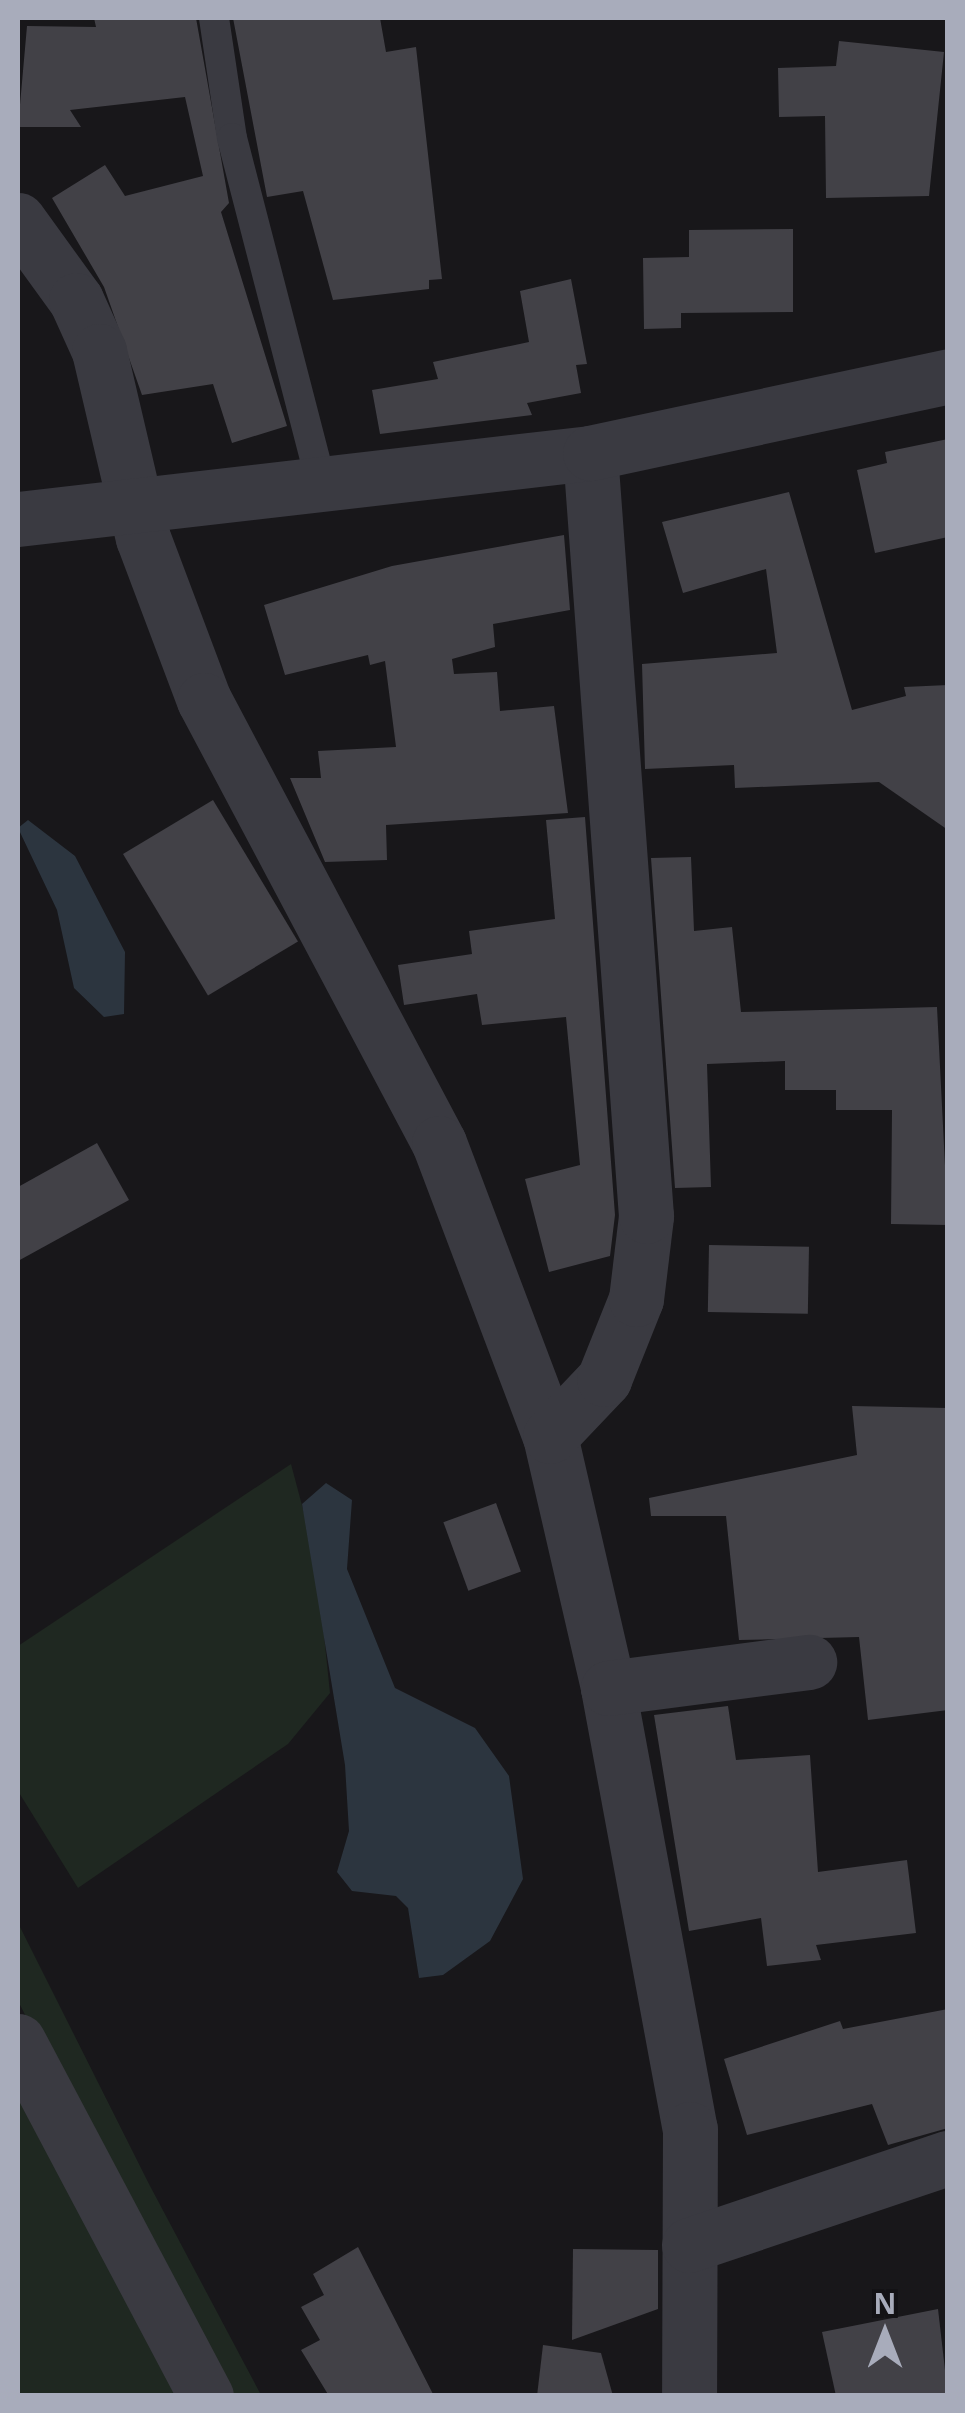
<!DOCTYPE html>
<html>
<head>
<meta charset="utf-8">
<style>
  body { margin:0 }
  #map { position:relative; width:965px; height:2413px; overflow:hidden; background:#18171a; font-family:"Open Sans",sans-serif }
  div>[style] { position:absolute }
  .green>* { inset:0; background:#1f2821 }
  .water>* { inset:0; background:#2c353f }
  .building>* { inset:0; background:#424147; transform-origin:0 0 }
  .service>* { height:30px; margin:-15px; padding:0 15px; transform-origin:15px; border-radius:15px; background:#3a3a41 }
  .minor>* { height:55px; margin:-27.5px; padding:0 27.5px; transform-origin:27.5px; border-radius:27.5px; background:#3a3a41 }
  .tertiary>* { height:55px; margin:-27.5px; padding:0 27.5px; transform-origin:27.5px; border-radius:27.5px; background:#3a3a41 }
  span { translate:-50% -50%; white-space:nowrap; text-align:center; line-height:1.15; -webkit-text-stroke:8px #131215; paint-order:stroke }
  .frame { position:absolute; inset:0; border:20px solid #a8acbb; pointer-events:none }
  .north { position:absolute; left:835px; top:2283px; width:100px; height:100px; -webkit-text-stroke:8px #131215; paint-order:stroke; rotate:0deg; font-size:28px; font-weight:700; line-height:40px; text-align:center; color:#a8acbb }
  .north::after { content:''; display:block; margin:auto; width:35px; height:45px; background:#a8acbb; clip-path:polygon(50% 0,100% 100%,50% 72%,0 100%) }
</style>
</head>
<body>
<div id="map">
  <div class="green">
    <i style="clip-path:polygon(291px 1464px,316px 1558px,330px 1693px,288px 1744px,78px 1888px,18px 1791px,18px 1646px)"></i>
    <i style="clip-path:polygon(18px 1923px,149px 2184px,261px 2395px,223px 2395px,118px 2196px,18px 2001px)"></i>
    <i style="clip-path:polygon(18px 2069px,192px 2395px,18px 2395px)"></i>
  </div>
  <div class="water">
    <i style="clip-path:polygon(28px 820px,75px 856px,125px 952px,124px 1014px,104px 1017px,74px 988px,57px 910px,18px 828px)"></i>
    <i style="clip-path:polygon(326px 1483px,352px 1500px,347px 1569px,395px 1688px,475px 1728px,509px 1776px,523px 1879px,490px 1941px,443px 1975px,419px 1978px,408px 1908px,396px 1896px,352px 1891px,337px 1872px,349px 1831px,345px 1765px,302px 1504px)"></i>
  </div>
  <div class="building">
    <i style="clip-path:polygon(94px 18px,196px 18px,229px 203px,221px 212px,287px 426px,232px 443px,213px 384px,142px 395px,104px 287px,52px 198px,105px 165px,125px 196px,203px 176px,185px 97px,70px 110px,81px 127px,18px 127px,27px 26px,96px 27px)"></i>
    <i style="clip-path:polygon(233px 18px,380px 18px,386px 52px,416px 47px,442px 279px,429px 280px,429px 289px,333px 300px,303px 191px,267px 197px)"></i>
    <i style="clip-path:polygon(839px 41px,944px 52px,929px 196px,826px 198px,825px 116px,779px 117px,778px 68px,836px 66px)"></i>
    <i style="clip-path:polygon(793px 229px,793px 312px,681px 313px,681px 328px,644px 329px,643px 258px,689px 257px,689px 230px)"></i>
    <i style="clip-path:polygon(571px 279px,587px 364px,576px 365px,581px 393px,527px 403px,532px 415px,380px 434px,372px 390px,438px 379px,433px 362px,529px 342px,520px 291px)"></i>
    <i style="clip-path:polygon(948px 439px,948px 537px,875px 553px,857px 470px,887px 463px,885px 452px)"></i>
    <i style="clip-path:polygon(789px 492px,852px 710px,906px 696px,904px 687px,948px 685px,948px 830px,879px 782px,735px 788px,734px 765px,645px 769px,642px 664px,777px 653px,766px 569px,683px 593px,662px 522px)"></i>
    <i style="clip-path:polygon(564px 535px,570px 610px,493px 624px,495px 647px,452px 659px,454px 674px,497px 672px,500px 711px,554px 706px,568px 813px,386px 825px,387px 860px,325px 862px,290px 778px,321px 778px,318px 751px,396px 747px,385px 661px,370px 665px,368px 655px,285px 675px,264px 605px,392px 566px)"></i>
    <i style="left:213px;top:800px;width:165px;height:105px;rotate:59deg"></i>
    <i style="clip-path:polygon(585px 817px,615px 1215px,610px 1256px,549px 1272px,525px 1179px,580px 1165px,566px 1017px,482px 1025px,477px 994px,404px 1005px,398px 965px,472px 954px,469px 931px,555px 919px,546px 820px)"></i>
    <i style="clip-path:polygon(691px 857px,694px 931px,732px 927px,741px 1012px,937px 1007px,948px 1225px,891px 1224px,892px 1110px,836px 1110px,836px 1090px,785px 1090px,785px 1061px,707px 1064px,711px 1187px,675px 1188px,651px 858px)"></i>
    <i style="clip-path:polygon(97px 1143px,129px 1200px,18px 1261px,18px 1187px)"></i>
    <i style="left:709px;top:1245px;width:100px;height:67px;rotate:1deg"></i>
    <i style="clip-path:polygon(852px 1406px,948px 1408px,948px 1710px,868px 1720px,859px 1637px,739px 1640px,726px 1516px,651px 1516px,649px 1498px,857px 1455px)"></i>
    <i style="left:496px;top:1503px;width:73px;height:56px;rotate:70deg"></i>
    <i style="clip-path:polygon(728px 1706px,736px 1760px,810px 1755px,818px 1872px,907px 1860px,916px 1933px,816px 1945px,821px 1960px,767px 1966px,761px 1918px,689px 1931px,654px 1715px)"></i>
    <i style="clip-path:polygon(948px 2009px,948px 2128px,888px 2145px,872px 2104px,747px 2135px,724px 2059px,840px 2021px,843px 2029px)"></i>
    <i style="clip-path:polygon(358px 2247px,434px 2396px,329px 2396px,301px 2350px,320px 2340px,301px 2307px,324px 2295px,313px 2274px)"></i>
    <i style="clip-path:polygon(573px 2249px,658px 2250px,658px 2309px,572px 2340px)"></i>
    <i style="clip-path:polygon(938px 2309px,948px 2396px,836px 2396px,822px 2332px)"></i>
    <i style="clip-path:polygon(543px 2345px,601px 2353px,613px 2396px,537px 2396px)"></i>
  </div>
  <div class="service">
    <i style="left:214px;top:18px;width:121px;rotate:81.5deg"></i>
    <i style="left:232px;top:138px;width:360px;rotate:75.5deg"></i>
  </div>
  <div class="minor">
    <i style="left:18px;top:220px;width:99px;rotate:54.1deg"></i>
    <i style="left:76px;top:300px;width:56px;rotate:65.7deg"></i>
    <i style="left:99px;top:351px;width:192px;rotate:76.8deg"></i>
    <i style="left:143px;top:538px;width:173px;rotate:69.4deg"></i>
    <i style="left:204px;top:700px;width:501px;rotate:62.06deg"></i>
    <i style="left:439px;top:1143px;width:313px;rotate:69.3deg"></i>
    <i style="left:550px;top:1436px;width:259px;rotate:77deg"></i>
    <i style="left:608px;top:1688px;width:449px;rotate:79.5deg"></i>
    <i style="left:690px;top:2129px;width:267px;rotate:90.2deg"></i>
    <i style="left:550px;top:1436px;width:79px;rotate:-46.5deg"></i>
    <i style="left:604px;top:1379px;width:86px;rotate:-68.2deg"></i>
    <i style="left:636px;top:1299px;width:84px;rotate:-83.1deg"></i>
    <i style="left:646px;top:1216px;width:765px;rotate:-94.2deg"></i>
    <i style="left:608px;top:1688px;width:203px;rotate:-7.4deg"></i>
    <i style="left:18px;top:2041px;width:402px;rotate:62.1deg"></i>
    <i style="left:689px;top:2245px;width:273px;rotate:-18.6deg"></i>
  </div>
  <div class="tertiary">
    <i style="left:18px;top:519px;width:576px;rotate:-6.58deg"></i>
    <i style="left:590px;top:453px;width:366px;rotate:-12.1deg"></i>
  </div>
  <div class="frame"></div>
  <div class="north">N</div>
</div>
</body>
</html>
